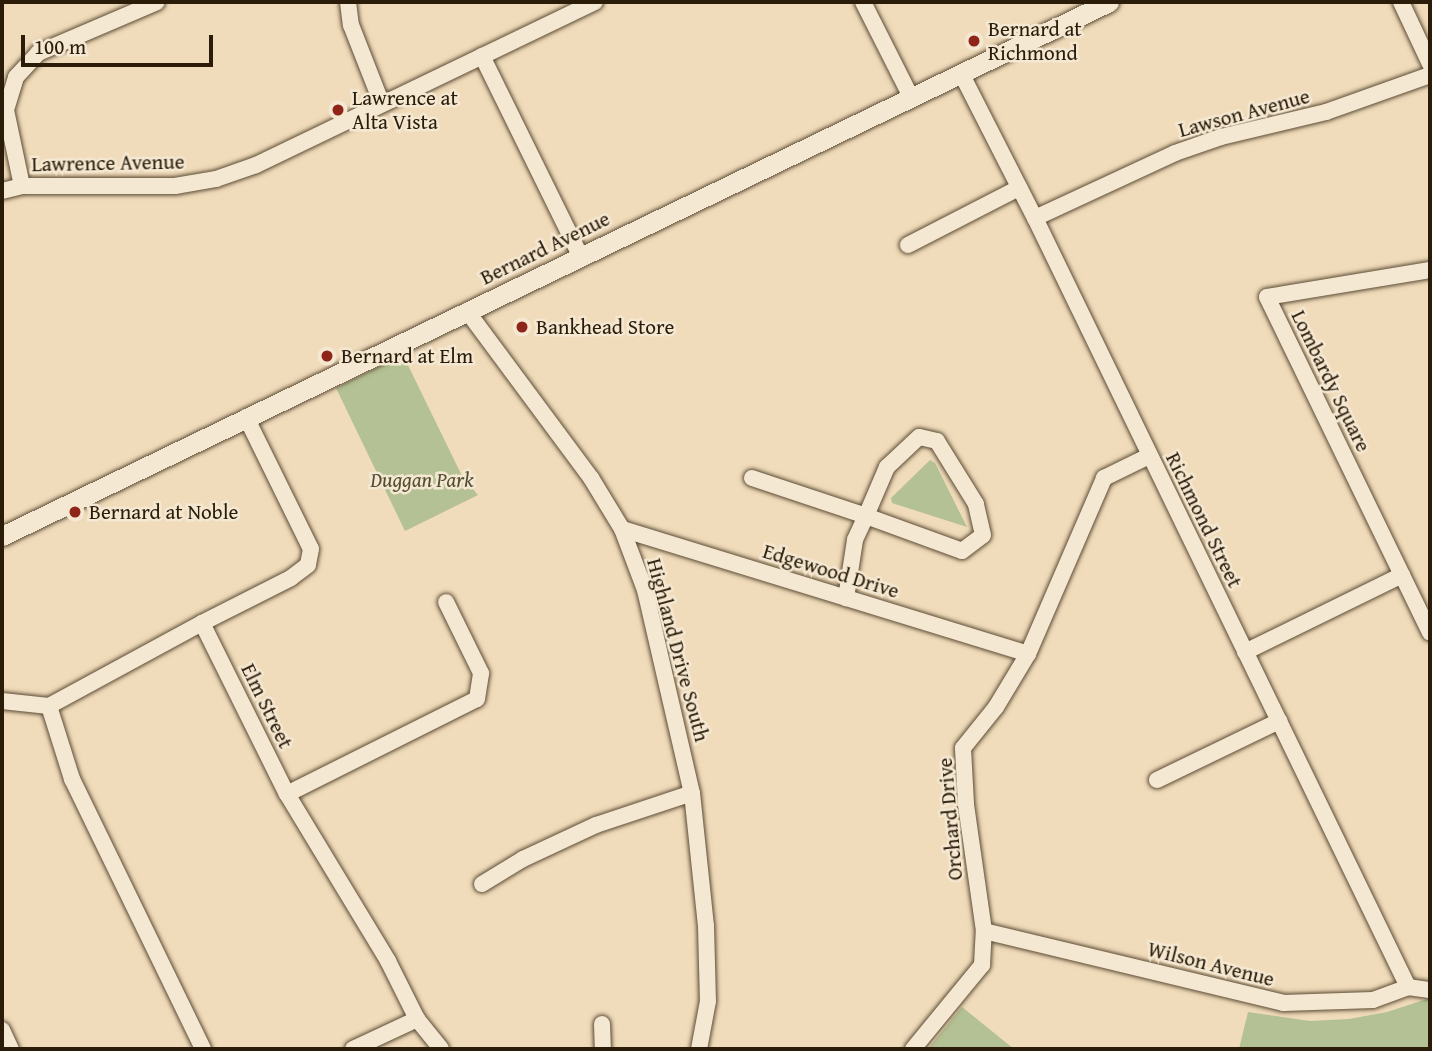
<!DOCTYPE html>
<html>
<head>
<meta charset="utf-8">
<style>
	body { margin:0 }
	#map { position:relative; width:1432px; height:1051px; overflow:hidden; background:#f0dbba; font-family:"Gentium Book Plus",serif }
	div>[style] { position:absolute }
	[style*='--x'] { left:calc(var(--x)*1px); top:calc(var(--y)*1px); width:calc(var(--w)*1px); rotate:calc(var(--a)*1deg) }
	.green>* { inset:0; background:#b4c194 }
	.roads { filter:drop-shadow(0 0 2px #5c4c35) drop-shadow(0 0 2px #5c4c35) }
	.minor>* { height:16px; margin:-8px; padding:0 8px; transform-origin:8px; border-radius:8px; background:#f5e8d2 }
	.tertiary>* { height:19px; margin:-9.5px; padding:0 9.5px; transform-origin:9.5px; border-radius:9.5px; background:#f5e8d2 }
	.dots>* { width:19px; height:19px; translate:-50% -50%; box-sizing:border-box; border:4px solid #f5e8d2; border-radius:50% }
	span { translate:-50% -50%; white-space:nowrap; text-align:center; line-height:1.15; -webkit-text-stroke:5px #f5e8d2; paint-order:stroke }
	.poi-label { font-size:21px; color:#2a1c09 }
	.left { translate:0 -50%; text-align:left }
	.street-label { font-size:21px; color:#2a1c09 }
	.park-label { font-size:21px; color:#534e33; font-style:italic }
	.frame { position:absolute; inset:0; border:4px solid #2a1c09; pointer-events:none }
	.scale { position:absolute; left:21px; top:35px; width:192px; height:32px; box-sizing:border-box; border:4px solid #2a1c09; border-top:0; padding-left:9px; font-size:21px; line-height:24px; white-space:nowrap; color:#2a1c09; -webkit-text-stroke:5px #f5e8d2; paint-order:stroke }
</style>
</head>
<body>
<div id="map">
	<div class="green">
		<div style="clip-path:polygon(403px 355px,463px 478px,478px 495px,405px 531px,336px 388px)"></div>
		<div style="clip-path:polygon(930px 460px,935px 463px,967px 527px,892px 503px,891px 498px)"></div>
		<div style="clip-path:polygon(1430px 998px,1430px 1049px,1239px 1049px,1248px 1012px,1310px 1021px,1349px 1019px,1387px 1012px)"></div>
		<div style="clip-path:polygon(962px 1007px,1014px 1049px,928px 1049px)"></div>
	</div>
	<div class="roads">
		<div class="minor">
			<div style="--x:348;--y:2;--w:23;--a:83"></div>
			<div style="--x:351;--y:25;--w:85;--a:68.6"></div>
			<div style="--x:863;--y:2;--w:106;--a:63.2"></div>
			<div style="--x:1401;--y:2;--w:68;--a:64.9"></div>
			<div style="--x:482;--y:56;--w:222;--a:63.8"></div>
			<div style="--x:961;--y:73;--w:163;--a:63"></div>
			<div style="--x:1035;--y:218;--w:855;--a:64.12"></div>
			<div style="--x:22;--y:186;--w:78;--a:-101.9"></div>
			<div style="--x:6;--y:110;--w:34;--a:-73"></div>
			<div style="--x:16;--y:77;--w:33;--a:-47"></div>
			<div style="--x:38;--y:53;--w:129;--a:-23.2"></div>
			<div style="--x:2;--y:191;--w:21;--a:-14"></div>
			<div style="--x:22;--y:186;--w:153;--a:0"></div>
			<div style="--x:175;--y:186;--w:42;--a:-9.7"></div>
			<div style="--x:216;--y:179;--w:42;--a:-19.3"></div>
			<div style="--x:256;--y:165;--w:376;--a:-25.7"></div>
			<div style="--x:1035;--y:218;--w:154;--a:-24.9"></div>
			<div style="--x:1175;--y:153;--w:49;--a:-19.2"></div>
			<div style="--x:1221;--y:137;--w:108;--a:-13.4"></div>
			<div style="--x:1326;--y:112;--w:110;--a:-19.6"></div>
			<div style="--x:908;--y:245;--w:125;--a:-27.2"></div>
			<div style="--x:1430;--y:270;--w:165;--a:170.6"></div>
			<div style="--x:1267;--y:297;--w:373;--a:64.1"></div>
			<div style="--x:467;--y:311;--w:208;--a:53.4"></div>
			<div style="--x:591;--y:478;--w:60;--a:58.7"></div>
			<div style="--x:622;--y:529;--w:65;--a:69.3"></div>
			<div style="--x:645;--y:590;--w:208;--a:77"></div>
			<div style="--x:692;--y:793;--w:134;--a:84"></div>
			<div style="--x:706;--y:926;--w:75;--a:88.5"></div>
			<div style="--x:708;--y:1001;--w:49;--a:100.6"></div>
			<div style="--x:246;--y:417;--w:147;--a:63.8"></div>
			<div style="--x:311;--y:549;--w:16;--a:101"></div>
			<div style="--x:308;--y:565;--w:21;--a:143"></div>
			<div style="--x:291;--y:578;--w:100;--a:153.2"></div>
			<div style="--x:202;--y:623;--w:191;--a:63.6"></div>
			<div style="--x:287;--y:794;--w:195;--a:58.8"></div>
			<div style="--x:388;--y:961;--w:65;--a:63.4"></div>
			<div style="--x:417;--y:1019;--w:38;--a:51"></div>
			<div style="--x:752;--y:478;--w:120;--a:18.4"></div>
			<div style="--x:866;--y:516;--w:102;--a:20"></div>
			<div style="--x:962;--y:551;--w:26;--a:-37"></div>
			<div style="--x:983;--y:535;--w:32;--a:-103"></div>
			<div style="--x:976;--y:504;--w:74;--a:-121.8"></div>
			<div style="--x:937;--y:441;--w:18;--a:-167"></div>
			<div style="--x:919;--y:437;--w:44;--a:136.8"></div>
			<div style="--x:887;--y:467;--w:53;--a:113.2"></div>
			<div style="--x:866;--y:516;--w:26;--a:115"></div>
			<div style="--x:855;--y:540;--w:59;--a:98.8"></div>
			<div style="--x:622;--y:529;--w:425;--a:17.1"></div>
			<div style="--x:1245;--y:652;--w:175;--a:-26.1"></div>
			<div style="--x:2;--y:701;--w:47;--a:6.1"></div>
			<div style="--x:49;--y:706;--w:174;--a:-28.5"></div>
			<div style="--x:49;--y:706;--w:77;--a:72.5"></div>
			<div style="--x:72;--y:779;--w:300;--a:64.1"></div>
			<div style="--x:1157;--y:780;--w:136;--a:-25.8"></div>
			<div style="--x:287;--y:794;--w:212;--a:-26.6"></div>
			<div style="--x:477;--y:699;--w:26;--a:-81"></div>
			<div style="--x:481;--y:673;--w:79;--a:-116.2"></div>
			<div style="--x:482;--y:884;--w:48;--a:-31.4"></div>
			<div style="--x:523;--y:859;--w:81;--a:-25"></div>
			<div style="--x:596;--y:825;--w:101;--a:-18.4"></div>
			<div style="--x:984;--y:931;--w:308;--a:13.5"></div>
			<div style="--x:1283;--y:1003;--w:90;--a:-1.9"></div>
			<div style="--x:1373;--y:1000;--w:37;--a:-20"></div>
			<div style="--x:1408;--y:987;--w:22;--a:8"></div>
			<div style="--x:602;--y:1024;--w:25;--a:88"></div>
			<div style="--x:2;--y:1030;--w:21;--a:65"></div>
			<div style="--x:353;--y:1049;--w:71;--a:-25.1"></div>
			<div style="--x:913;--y:1049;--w:109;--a:-50.6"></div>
			<div style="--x:982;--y:965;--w:34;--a:-87"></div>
			<div style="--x:984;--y:931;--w:128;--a:-98.1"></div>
			<div style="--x:966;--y:804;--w:56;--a:-93.1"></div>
			<div style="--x:963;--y:748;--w:53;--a:-51.2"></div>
			<div style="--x:996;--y:707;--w:62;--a:-58.9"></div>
			<div style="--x:1028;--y:654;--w:192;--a:-66.6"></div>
			<div style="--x:1104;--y:478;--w:50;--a:-26.1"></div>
		</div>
		<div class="tertiary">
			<div style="--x:2;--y:536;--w:1229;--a:-25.75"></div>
		</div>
	</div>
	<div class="dots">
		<div style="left:974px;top:41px;background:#8f2418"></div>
		<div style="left:338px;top:110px;background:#8f2418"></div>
		<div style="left:522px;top:327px;background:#8f2418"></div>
		<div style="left:327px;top:356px;background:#8f2418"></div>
		<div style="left:75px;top:512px;background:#8f2418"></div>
	</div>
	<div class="poi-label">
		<span class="left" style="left:988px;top:41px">Bernard at<br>Richmond</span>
		<span class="left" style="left:352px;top:110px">Lawrence at<br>Alta Vista</span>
		<span class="left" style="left:536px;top:327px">Bankhead Store</span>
		<span class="left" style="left:341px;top:356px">Bernard at Elm</span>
		<span class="left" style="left:89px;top:512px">Bernard at Noble</span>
	</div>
	<div class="street-label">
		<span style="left:1244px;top:113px;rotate:-15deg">Lawson Avenue</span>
		<span style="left:108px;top:163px;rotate:-1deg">Lawrence Avenue</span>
		<span style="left:545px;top:248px;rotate:-26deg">Bernard Avenue</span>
		<span style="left:1331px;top:381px;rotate:64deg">Lombardy Square</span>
		<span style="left:1204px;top:520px;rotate:64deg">Richmond Street</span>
		<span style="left:831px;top:571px;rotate:17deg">Edgewood Drive</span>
		<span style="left:678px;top:650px;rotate:75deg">Highland Drive South</span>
		<span style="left:267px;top:706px;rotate:64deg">Elm Street</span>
		<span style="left:950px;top:819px;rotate:-95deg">Orchard Drive</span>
		<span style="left:1211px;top:964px;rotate:14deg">Wilson Avenue</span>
	</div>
	<div class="park-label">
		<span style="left:422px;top:480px">Duggan Park</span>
	</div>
	<div class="frame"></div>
	<div class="scale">100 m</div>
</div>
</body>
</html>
